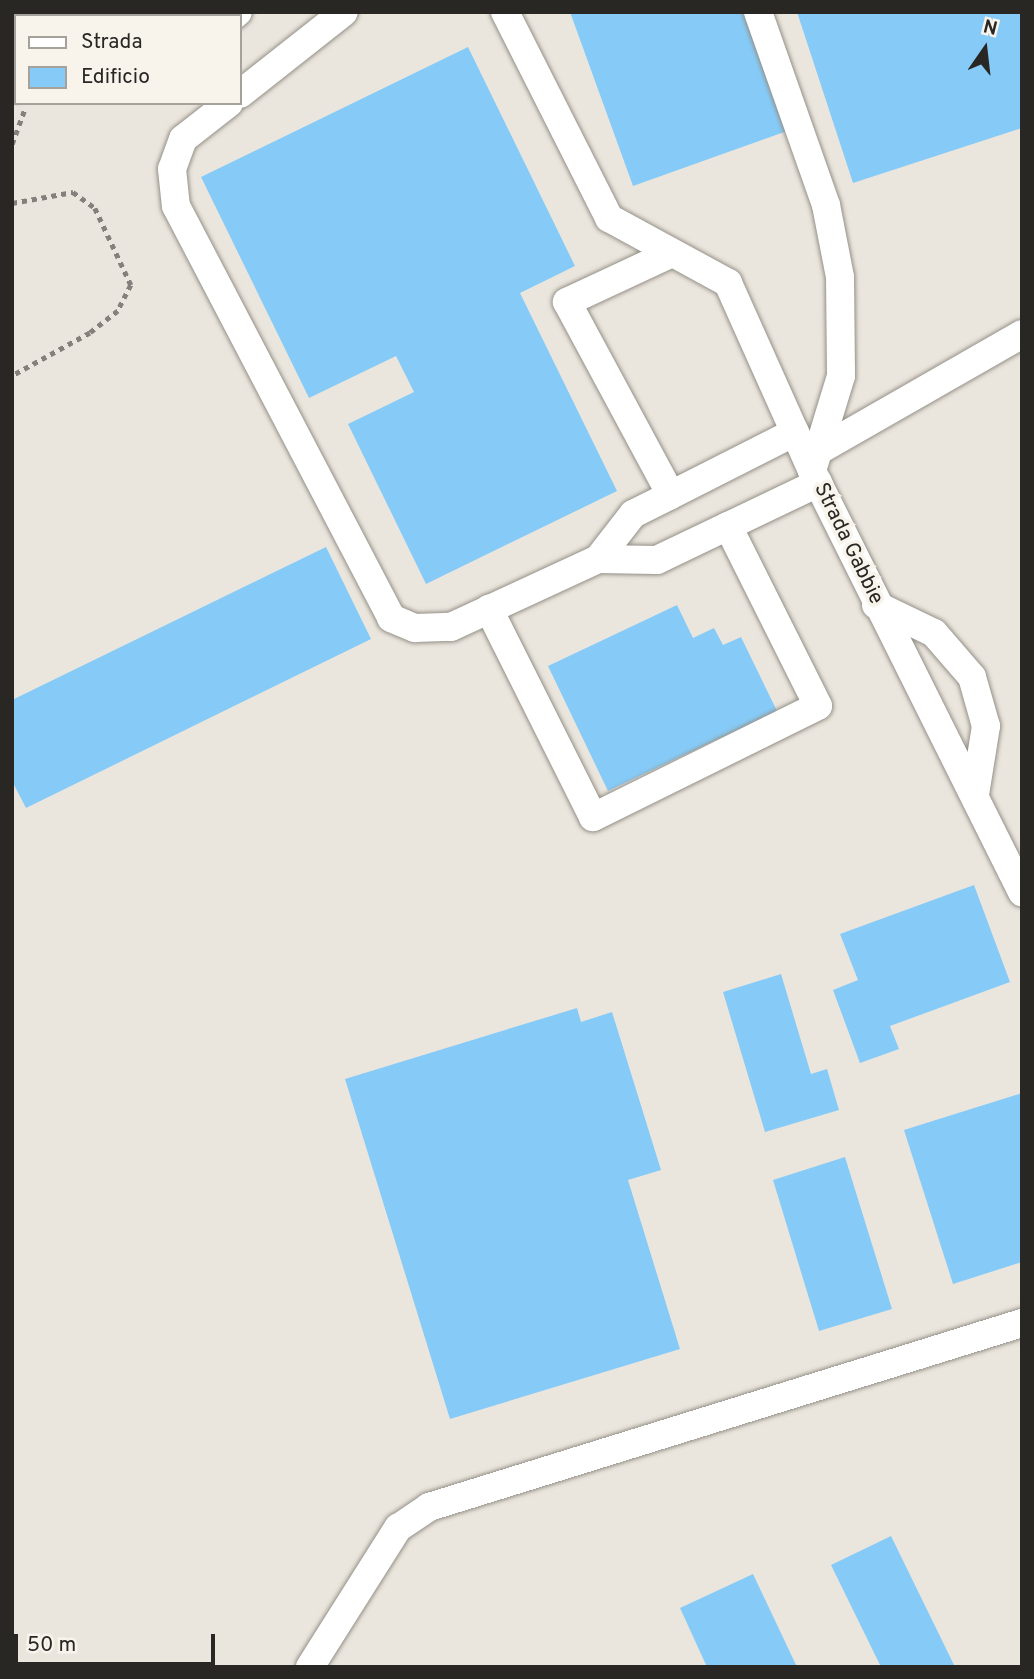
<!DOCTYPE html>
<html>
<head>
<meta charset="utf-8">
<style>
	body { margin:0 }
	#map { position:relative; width:1034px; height:1679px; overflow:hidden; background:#ebe6dd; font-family:Overpass,sans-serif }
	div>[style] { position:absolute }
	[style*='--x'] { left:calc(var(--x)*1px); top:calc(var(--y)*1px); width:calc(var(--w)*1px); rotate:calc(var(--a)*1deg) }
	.building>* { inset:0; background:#86cbf7 }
	.path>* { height:4.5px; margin-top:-2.25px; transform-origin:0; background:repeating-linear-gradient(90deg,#84807b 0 5px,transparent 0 10px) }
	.roads { filter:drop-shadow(0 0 2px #949088) drop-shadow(0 0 2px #949088) }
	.minor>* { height:28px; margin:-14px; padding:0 14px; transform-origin:14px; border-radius:14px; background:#fff }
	span { translate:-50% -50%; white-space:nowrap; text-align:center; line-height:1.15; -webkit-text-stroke:7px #f8f3eb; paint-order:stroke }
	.street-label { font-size:21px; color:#292724 }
	.frame { position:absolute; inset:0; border:14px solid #292724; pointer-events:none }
	.legend { position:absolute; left:14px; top:14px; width:228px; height:91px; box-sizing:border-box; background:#f8f3eb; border:2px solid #a5a19b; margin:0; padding:9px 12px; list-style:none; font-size:21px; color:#292724 }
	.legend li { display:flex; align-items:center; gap:14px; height:35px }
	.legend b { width:35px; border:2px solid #a5a19b }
	.north { position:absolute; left:950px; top:14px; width:70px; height:70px; -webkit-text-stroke:5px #f8f3eb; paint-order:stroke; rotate:14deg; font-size:19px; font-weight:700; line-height:28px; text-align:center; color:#292724 }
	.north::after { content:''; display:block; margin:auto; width:24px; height:32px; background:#292724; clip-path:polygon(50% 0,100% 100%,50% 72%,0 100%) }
	.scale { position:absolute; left:14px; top:1634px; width:201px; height:32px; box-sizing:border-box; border:4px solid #292724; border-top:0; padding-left:9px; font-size:21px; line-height:24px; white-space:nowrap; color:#292724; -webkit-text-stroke:5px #f8f3eb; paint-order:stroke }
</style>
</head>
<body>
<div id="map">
	<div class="building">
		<div style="clip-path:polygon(570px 12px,744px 12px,787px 131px,633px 186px)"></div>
		<div style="clip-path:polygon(797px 12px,1022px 12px,1022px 128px,853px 183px)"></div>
		<div style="clip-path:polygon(468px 47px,575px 266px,520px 293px,617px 491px,426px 584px,348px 424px,414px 392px,396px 356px,309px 398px,201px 177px)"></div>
		<div style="clip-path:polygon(326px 547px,371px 639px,26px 808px,12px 781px,12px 700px)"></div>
		<div style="clip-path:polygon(677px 605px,693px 638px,714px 628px,723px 645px,741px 637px,777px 711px,608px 791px,548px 666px)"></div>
		<div style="clip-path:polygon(974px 885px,1010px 982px,890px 1026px,899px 1049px,860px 1063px,833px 990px,858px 980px,840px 934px)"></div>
		<div style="clip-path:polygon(781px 974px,811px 1074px,827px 1069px,839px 1110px,765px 1132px,723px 992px)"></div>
		<div style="clip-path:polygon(577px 1008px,581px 1022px,612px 1012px,661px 1170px,628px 1180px,680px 1349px,450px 1419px,345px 1079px)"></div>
		<div style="clip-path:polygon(1022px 1093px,1022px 1262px,953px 1284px,904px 1130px)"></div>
		<div style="clip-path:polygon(845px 1157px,892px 1309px,819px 1331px,773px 1180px)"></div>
		<div style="clip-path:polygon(891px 1536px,955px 1667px,881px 1667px,831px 1565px)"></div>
		<div style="clip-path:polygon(753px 1574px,797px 1667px,707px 1667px,680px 1608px)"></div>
	</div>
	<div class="path">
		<div style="--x:12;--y:144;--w:35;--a:-70"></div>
		<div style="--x:12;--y:203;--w:62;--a:-10.2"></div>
		<div style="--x:73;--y:192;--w:27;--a:36"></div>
		<div style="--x:95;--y:208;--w:85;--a:64.9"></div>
		<div style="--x:131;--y:285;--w:29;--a:117"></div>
		<div style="--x:118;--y:311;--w:36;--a:142"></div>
		<div style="--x:90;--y:333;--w:89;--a:151.1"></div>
	</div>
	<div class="roads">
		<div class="minor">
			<div style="--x:505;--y:12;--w:231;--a:63.2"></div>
			<div style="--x:609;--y:218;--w:136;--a:28.6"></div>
			<div style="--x:728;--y:283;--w:206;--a:65.9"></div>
			<div style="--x:758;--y:12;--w:205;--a:70.6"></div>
			<div style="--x:826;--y:205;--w:73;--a:79"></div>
			<div style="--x:840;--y:277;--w:99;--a:89.4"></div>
			<div style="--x:841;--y:376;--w:99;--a:107"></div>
			<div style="--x:812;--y:471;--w:471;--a:63.5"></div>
			<div style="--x:233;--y:16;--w:6;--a:-39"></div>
			<div style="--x:12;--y:87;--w:4;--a:0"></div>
			<div style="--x:240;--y:94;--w:132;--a:-38.3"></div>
			<div style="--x:229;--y:103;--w:58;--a:142"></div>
			<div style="--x:183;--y:139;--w:32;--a:110"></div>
			<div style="--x:172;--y:169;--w:37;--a:84"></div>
			<div style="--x:176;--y:206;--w:465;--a:62.4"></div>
			<div style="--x:391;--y:618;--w:26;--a:23"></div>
			<div style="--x:415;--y:628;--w:36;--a:-2"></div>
			<div style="--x:451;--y:627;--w:162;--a:-24.8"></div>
			<div style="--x:598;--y:559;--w:59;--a:1"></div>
			<div style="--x:657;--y:560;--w:79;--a:-25.6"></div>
			<div style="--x:728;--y:526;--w:201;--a:63.4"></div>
			<div style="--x:818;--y:706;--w:251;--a:153.7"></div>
			<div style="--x:593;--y:817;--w:233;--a:-116.6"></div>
			<div style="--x:672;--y:253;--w:116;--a:155"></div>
			<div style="--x:567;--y:302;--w:219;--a:61.7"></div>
			<div style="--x:671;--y:495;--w:139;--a:-26.9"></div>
			<div style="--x:818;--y:451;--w:235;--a:-29.8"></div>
			<div style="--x:728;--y:526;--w:100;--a:-25.5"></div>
			<div style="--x:598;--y:559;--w:57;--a:-52.1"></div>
			<div style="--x:633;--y:514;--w:42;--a:-26.6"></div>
			<div style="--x:876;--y:605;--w:64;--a:25.8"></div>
			<div style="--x:934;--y:633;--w:58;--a:49.2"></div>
			<div style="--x:972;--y:677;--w:51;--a:74.1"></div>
			<div style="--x:986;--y:726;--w:70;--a:99.1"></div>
			<div style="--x:310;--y:1667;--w:165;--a:-57.7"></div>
			<div style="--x:398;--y:1528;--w:37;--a:-34"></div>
			<div style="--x:429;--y:1507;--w:621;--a:-17.24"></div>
		</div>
	</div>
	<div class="street-label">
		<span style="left:848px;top:544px;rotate:64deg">Strada Gabbie</span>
	</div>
	<div class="frame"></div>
	<ul class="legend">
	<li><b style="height:9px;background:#fff"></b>Strada</li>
	<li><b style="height:19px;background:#86cbf7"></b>Edificio</li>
	</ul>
	<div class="north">N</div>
	<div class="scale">50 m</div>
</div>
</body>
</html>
